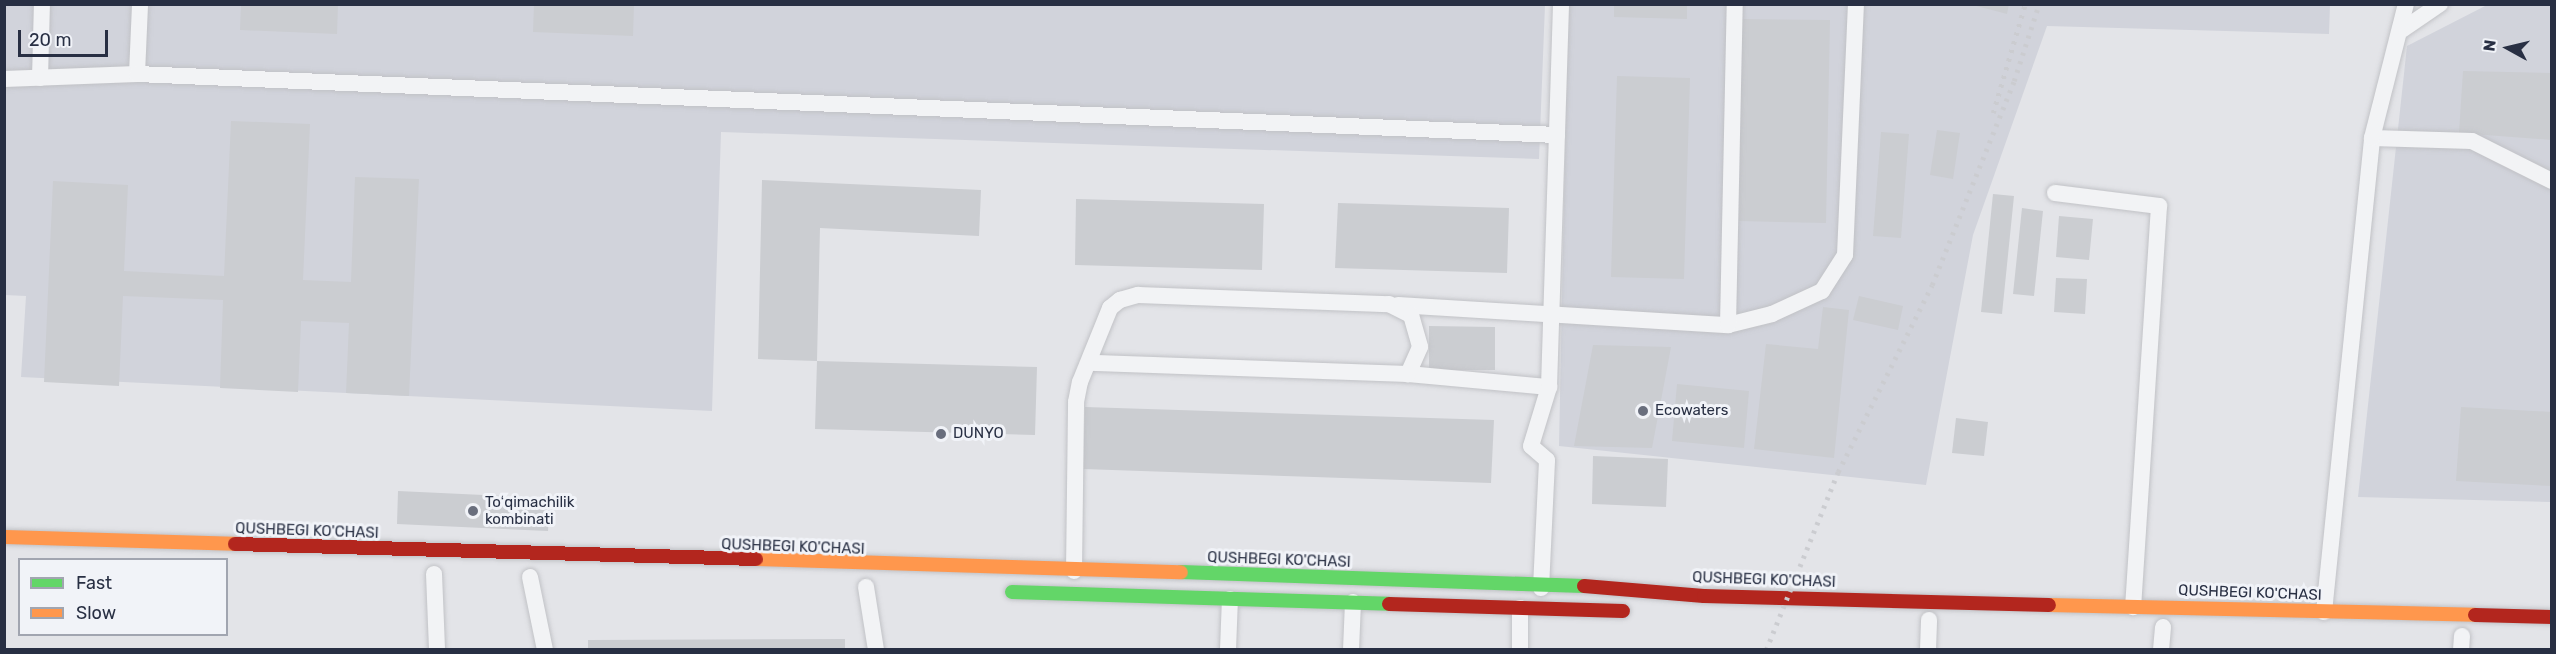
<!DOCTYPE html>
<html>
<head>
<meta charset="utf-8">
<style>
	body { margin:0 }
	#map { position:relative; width:2556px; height:654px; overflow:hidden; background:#e3e4e8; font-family:Rubik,sans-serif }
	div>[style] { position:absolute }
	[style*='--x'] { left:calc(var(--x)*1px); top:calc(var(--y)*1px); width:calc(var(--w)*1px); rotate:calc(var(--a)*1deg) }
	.built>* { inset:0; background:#d1d3db }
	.building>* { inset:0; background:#cbcdd1 }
	.roads { filter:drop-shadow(0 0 2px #c1c2c6) drop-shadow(0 0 2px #c1c2c6) }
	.lane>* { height:16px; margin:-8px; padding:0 8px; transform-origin:8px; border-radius:8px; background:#f2f3f5 }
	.fast>* { height:14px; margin:-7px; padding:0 7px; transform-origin:7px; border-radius:7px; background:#63d668 }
	.slow>* { height:14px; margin:-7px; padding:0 7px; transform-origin:7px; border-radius:7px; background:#ff974d }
	.jam>* { height:14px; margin:-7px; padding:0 7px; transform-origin:7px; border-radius:7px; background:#b3261e }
	.rail>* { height:4.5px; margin-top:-2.25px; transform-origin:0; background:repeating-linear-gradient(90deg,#cbccd0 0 3px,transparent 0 9px) }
	.dots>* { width:16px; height:16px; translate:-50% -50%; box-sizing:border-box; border:3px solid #f1f3f8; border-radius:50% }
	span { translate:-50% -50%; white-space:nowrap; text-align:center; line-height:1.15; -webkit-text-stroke:6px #f1f3f8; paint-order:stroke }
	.poi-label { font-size:15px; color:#282f43 }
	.left { translate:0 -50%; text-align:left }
	.street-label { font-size:15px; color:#282f43 }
	.frame { position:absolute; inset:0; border:6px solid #282f43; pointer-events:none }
	.legend { position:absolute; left:18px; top:558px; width:210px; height:78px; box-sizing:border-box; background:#f1f3f8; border:2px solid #a1a5b0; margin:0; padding:8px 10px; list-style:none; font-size:18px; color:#282f43 }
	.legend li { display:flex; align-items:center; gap:12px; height:30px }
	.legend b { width:30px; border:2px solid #a1a5b0 }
	.north { position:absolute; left:2478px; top:18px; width:60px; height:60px; -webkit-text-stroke:4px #f1f3f8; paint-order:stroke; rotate:278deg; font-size:16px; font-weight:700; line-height:24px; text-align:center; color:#282f43 }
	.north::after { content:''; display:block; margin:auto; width:21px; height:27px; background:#282f43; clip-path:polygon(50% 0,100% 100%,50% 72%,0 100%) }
	.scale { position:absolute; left:18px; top:30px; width:90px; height:27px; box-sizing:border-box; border:3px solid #282f43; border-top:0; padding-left:8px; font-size:18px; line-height:21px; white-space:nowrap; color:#282f43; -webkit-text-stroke:4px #f1f3f8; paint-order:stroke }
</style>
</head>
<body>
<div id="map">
	<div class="built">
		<div style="clip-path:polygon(5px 5px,1545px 5px,1539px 159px,721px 132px,712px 411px,21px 377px,26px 296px,5px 295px)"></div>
		<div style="clip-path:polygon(1568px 5px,2330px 5px,2329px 34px,2047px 26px,1973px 235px,1926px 485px,1559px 446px)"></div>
		<div style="clip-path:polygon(2487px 5px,2551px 5px,2551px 502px,2358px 497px,2407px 46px)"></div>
	</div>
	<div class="building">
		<div style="clip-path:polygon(241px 4px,338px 4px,337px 34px,240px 30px)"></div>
		<div style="clip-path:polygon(534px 4px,634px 4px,633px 36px,533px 32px)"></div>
		<div style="clip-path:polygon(1614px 4px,1687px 4px,1687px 19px,1614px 17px)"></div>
		<div style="clip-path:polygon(1969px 4px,2009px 4px,2007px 14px)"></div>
		<div style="clip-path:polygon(1742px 19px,1830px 20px,1826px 223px,1739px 221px)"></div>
		<div style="clip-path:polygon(2463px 71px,2552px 73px,2552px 140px,2459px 133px)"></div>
		<div style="clip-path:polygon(1617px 76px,1690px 78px,1684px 279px,1611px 277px)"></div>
		<div style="clip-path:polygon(231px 121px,310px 124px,303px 280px,351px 282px,355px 177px,419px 179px,409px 396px,346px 393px,349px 323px,301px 321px,298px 392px,220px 388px,223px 300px,123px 296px,119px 386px,44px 382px,53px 181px,128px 185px,124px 271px,224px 276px)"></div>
		<div style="clip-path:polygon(1937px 130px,1960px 133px,1953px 179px,1930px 175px)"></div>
		<div style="clip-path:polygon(1881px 132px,1909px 134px,1901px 238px,1873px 236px)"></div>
		<div style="clip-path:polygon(762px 180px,981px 190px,979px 236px,820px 228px,817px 361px,758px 359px)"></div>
		<div style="clip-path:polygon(1993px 194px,2014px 196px,2002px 314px,1981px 312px)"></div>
		<div style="clip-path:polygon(1076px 199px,1264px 204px,1262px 270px,1075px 265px)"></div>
		<div style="clip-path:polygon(1338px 203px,1509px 208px,1507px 273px,1335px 268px)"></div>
		<div style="clip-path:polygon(2022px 208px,2043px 211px,2034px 296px,2013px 294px)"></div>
		<div style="clip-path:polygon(2059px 216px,2093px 219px,2089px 260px,2056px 257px)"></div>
		<div style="clip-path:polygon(2056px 278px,2087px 279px,2085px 314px,2054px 312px)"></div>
		<div style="clip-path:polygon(1859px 296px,1903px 306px,1898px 330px,1853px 320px)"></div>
		<div style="clip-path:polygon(1823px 307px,1849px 310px,1834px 458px,1754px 449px,1766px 344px,1818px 349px)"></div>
		<div style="clip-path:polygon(1429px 326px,1495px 327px,1495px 370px,1429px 370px)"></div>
		<div style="clip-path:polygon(1593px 345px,1671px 347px,1652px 448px,1574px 446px)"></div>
		<div style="clip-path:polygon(817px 361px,1037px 367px,1035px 435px,815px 429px)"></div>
		<div style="clip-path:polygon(1677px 384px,1749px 391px,1744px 448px,1672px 441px)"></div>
		<div style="clip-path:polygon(1085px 407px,1494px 420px,1491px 483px,1083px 469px)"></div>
		<div style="clip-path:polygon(2461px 407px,2552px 412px,2552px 486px,2456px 481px)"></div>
		<div style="clip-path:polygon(1956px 418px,1988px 422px,1984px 456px,1952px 453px)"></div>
		<div style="clip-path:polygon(1593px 456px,1668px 459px,1666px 507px,1592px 504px)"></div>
		<div style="clip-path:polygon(398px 491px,550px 498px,548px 531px,397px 524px)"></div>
		<div style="clip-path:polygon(845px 639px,845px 650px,588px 650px,588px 640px)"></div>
	</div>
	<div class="roads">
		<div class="lane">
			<div style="--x:2402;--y:30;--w:46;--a:-34.4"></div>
			<div style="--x:137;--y:74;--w:70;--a:-87.5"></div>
			<div style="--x:40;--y:78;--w:74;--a:-88.5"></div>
			<div style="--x:4;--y:79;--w:133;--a:-2.2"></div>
			<div style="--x:137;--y:74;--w:1421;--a:2.46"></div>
			<div style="--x:2372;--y:138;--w:100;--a:1.7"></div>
			<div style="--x:2472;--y:141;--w:89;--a:26.6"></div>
			<div style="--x:2055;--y:193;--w:105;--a:7.1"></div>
			<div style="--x:2159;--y:206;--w:402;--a:93.7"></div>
			<div style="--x:1398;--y:305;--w:331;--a:3.5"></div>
			<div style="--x:1728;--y:325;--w:45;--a:-14"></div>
			<div style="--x:1772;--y:314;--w:55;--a:-24.7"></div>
			<div style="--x:1822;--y:291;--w:43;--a:-57.4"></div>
			<div style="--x:1845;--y:255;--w:251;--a:-87.5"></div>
			<div style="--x:1728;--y:325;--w:321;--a:-88.8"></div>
			<div style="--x:1408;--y:374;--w:142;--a:5.3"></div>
			<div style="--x:1074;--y:571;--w:169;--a:-89.3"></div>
			<div style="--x:1076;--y:402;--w:20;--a:-79"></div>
			<div style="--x:1080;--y:382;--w:80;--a:-67.9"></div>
			<div style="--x:1110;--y:308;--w:13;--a:-39"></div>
			<div style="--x:1120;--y:300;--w:19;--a:-16"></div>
			<div style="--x:1138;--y:295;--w:251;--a:2.1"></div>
			<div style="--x:1389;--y:304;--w:25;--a:27"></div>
			<div style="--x:1411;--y:315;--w:33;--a:74"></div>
			<div style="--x:1420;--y:347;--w:30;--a:114"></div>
			<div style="--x:1408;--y:374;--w:319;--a:-178"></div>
			<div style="--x:434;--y:574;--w:76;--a:87.7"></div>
			<div style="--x:530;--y:577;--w:75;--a:78.4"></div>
			<div style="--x:866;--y:587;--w:64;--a:81"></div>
			<div style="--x:1541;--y:588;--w:128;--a:-87.3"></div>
			<div style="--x:1547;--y:460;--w:21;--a:-139"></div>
			<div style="--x:1531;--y:446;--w:62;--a:-73"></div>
			<div style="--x:1549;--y:387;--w:383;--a:-88.2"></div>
			<div style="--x:2324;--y:612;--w:476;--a:-84.2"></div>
			<div style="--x:2372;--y:138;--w:138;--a:-75.8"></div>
			<div style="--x:1228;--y:650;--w:51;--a:-87.8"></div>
			<div style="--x:1351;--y:650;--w:48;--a:-87.6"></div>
			<div style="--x:1520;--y:650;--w:42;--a:-90"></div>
			<div style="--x:1928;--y:650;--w:30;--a:-88"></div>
			<div style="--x:2161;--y:650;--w:23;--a:-85"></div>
			<div style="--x:2461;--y:650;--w:14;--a:-86"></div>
		</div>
		<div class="fast">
			<div style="--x:1181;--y:572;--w:403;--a:2"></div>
			<div style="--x:1012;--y:592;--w:377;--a:1.8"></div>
		</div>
		<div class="slow">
			<div style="--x:4;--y:537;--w:231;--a:1.7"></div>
			<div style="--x:756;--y:559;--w:425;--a:1.8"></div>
			<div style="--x:2049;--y:605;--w:426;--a:1.3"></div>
		</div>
		<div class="jam">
			<div style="--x:235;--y:544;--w:521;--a:1.65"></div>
			<div style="--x:1584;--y:586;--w:120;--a:4.8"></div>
			<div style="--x:1704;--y:596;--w:345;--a:1.5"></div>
			<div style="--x:1389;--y:604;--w:234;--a:1.7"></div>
			<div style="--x:2475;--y:615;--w:77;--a:1.5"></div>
		</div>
	</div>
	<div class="rail">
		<div style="--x:1993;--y:113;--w:114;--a:-73.6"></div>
		<div style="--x:1766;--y:650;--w:192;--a:-68"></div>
		<div style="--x:1838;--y:472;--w:209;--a:-63.3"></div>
		<div style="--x:1932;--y:285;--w:220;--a:-68.1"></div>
		<div style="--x:2014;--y:81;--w:81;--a:-72"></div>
	</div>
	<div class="dots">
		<div style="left:1643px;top:411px;background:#696e7d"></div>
		<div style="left:941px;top:434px;background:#696e7d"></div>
		<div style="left:473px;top:511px;background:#696e7d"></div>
	</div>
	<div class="poi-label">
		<span class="left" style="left:1655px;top:411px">Ecowaters</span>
		<span class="left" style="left:953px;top:434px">DUNYO</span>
		<span class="left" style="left:485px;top:511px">Toʻqimachilik<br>kombinati</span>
	</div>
	<div class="street-label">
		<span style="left:307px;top:531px;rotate:2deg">QUSHBEGI KO'CHASI</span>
		<span style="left:793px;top:547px;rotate:2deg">QUSHBEGI KO'CHASI</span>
		<span style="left:1279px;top:560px;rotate:2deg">QUSHBEGI KO'CHASI</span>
		<span style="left:1764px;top:580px;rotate:2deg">QUSHBEGI KO'CHASI</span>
		<span style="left:2250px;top:593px;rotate:2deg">QUSHBEGI KO'CHASI</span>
	</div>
	<div class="frame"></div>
	<ul class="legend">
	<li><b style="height:8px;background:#63d668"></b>Fast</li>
	<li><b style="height:8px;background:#ff974d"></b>Slow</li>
	</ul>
	<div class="north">N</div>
	<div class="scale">20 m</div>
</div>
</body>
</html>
